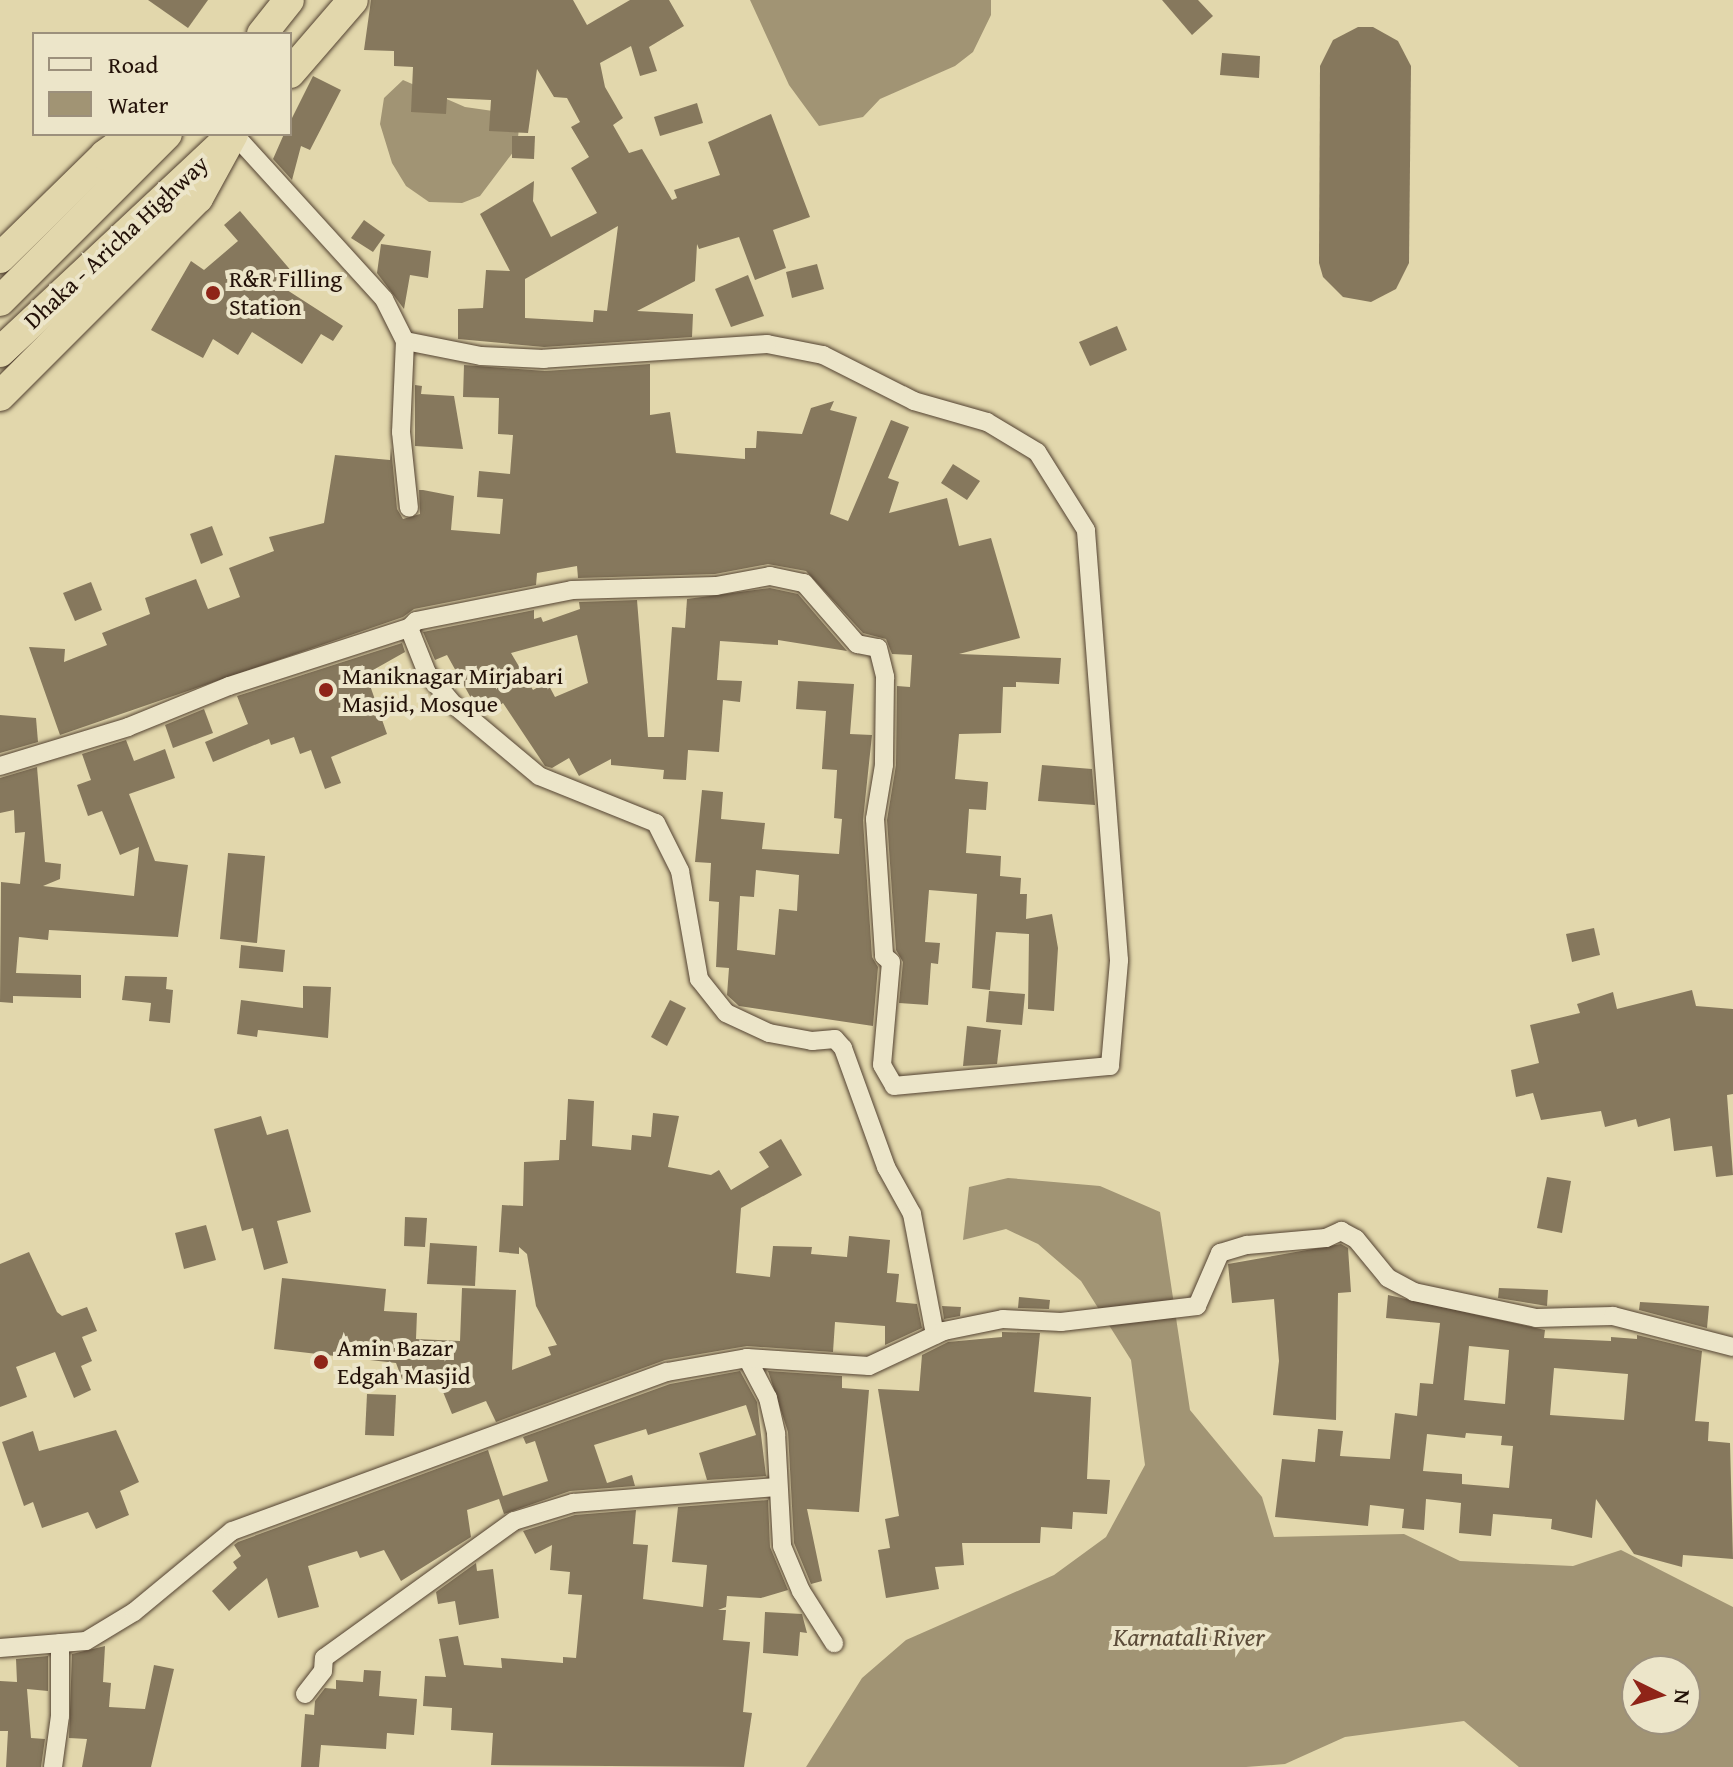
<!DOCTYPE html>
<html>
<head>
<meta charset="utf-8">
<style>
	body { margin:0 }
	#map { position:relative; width:1733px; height:1767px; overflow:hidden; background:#e2d7ac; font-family:"Gentium Book Plus",serif }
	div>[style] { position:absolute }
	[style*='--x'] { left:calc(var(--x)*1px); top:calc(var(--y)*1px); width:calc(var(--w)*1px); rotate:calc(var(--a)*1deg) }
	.water>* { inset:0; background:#a19474 }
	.building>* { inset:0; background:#86785d }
	.roads { filter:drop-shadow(0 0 2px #534231) drop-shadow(0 0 2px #534231) }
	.minor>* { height:18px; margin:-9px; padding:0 9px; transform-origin:9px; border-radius:9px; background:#ece5c9 }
	.trunk>* { height:30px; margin:-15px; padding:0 15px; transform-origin:15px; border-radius:15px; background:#e2d7ac }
	.dots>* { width:22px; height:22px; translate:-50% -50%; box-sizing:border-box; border:4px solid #ece5c9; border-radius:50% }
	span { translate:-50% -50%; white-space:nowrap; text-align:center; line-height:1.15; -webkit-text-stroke:8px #ece5c9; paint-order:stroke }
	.street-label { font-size:24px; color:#231108 }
	.poi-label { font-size:24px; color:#231108 }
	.left { translate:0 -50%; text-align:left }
	.water-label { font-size:26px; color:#5c4c39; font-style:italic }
	.legend { position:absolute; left:32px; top:32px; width:260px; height:104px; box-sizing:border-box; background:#ece5c9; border:2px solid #9c907c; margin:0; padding:10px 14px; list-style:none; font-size:24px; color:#231108 }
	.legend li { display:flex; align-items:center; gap:16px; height:40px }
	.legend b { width:40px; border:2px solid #9c907c }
	.north { position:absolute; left:1621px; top:1655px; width:80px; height:80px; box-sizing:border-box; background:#ece5c9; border:2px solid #9c907c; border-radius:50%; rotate:95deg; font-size:22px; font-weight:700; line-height:32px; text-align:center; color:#231108 }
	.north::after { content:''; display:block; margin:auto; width:28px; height:36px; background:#8f2418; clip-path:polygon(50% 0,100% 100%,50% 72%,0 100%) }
</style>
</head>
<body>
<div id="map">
	<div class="water">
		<div style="clip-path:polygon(750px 0,991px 0,991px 15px,973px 52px,955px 66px,880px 99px,863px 117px,819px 126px,789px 85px)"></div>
		<div style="clip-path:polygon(403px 80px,465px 107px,493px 111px,519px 128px,517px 147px,480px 196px,462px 203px,429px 202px,406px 186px,392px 163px,380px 124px,384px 98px)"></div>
		<div style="clip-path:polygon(evenodd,1008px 1178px,1100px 1186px,1160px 1212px,1190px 1410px,1262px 1497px,1274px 1537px,1404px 1534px,1460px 1561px,1573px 1566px,1621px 1550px,1733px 1607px,1733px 1767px,1519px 1767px,1464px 1721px,1345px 1737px,1285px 1764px,1246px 1767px,806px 1767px,862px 1678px,906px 1640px,1054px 1575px,1106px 1537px,1145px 1465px,1131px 1360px,1081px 1281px,1038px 1244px,1006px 1229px,963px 1240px,969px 1187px,1008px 1178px,1637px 1671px,1685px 1671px,1685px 1719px,1637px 1719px,1637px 1671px)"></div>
	</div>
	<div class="building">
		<div style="clip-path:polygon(148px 0,208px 0,188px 28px)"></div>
		<div style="clip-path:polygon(evenodd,371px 0,573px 0,587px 25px,630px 0,669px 0,684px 26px,649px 47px,657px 71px,640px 76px,631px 46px,600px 63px,605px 87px,623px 118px,613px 125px,629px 153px,642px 149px,672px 200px,677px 198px,674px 190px,720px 175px,708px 142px,771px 114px,810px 217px,773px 230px,786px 268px,755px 280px,739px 237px,699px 249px,697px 244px,695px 281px,637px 311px,693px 314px,692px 337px,544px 347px,458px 339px,458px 309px,483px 308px,486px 270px,510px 271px,480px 214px,534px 181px,533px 201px,551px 237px,597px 213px,571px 168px,589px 157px,571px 127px,580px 122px,567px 98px,554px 97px,537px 69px,528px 133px,489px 131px,491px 100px,447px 98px,446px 114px,411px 112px,413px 67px,394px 66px,394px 51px,364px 50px,371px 0,618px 226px,607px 311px,594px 310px,593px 322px,525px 318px,525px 279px,618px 226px)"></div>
		<div style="clip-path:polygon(1162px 0,1198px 0,1213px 16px,1192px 35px)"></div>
		<div style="clip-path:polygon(1358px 27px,1373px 27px,1398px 41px,1411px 66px,1409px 263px,1396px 289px,1371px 302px,1343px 297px,1323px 277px,1319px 263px,1320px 66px,1333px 40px)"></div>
		<div style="clip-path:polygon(1222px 53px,1260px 56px,1259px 78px,1220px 75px)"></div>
		<div style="clip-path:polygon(313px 76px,341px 90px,310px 150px,301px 146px,292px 180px,273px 159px,284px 134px,290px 134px,290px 122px)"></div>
		<div style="clip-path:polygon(697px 103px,703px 123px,660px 136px,654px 117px)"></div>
		<div style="clip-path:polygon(512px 136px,535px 136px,534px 159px,512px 158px)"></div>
		<div style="clip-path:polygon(240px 211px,299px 280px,287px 290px,343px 326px,333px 341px,321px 334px,302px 364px,252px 332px,238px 355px,213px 339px,203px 358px,151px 330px,191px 261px,204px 270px,238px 241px,224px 225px)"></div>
		<div style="clip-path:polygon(364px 220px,385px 235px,373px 252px,351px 238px)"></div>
		<div style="clip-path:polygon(381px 244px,431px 251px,428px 278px,410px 275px,404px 309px,377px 273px)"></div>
		<div style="clip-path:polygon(817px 264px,824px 289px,792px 298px,786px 272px)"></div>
		<div style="clip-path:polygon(748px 275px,764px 316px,731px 327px,715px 289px)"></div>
		<div style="clip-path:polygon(1117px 326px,1127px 350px,1090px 366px,1079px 342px)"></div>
		<div style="clip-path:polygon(650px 364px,650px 415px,670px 412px,676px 453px,745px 459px,745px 448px,756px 448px,757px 431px,802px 434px,811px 408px,834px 401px,830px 410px,857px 417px,830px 514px,848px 521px,891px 420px,909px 427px,888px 478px,899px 482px,889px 513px,947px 498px,959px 546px,991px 538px,1020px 638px,959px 654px,1061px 658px,1059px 684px,1016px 682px,1016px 687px,1003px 687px,1001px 733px,959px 734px,955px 779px,988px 782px,986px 810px,969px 809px,966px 853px,1001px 856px,1000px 876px,1021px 878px,1020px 894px,1027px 894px,1026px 919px,1052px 914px,1058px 948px,1054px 1011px,1028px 1009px,1029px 934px,996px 932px,990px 990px,972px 988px,977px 894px,929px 890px,925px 942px,940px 943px,938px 964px,931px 963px,928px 1005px,899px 1003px,903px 962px,896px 950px,887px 820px,896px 765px,897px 686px,910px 687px,912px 655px,892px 654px,886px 639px,863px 633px,806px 571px,768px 564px,715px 574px,578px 578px,577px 566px,537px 573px,536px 585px,414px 609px,403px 617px,60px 735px,29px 647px,65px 649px,64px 662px,107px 645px,102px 633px,150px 614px,145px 598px,196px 579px,208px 609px,240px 597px,229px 568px,274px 551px,269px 537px,324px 523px,335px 455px,390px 460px,391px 447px,397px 509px,403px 519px,420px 514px,419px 490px,423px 490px,454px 496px,451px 530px,500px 534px,503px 499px,477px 497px,479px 471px,510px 474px,513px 435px,498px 434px,499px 398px,463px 397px,464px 365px,545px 371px)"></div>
		<div style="clip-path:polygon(415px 385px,422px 386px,421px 394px,454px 396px,463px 449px,415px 446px)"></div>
		<div style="clip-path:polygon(953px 464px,980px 481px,967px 500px,941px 483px)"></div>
		<div style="clip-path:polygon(212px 526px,223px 555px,201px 564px,190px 534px)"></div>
		<div style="clip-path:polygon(91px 582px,102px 610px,75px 621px,63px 593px)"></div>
		<div style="clip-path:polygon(evenodd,770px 588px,798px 594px,847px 651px,778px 640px,778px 645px,720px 641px,717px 680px,742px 681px,740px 702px,723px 700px,719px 752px,688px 750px,686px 780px,663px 779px,664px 770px,611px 765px,611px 759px,579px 776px,569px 758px,552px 768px,545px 766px,503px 703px,485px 715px,476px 707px,447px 655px,435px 660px,423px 632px,534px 610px,534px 619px,541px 617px,543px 622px,580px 609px,579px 602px,637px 600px,648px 737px,664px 737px,672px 627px,685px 628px,687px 599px,770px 588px,577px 635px,588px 683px,555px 697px,547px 682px,533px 690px,511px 653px,577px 635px)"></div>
		<div style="clip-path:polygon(402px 643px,405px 652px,366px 674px,387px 734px,331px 757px,341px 783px,325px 789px,311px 750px,300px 754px,294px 737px,271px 745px,269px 739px,213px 762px,205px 742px,248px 724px,237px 696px)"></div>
		<div style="clip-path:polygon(evenodd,798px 681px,854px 684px,850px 734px,872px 735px,863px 820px,872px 957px,878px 967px,873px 1026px,739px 1006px,727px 995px,729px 968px,716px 967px,719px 902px,709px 901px,711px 863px,695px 862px,702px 790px,723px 792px,721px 819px,765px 823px,762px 849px,839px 854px,842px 819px,834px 818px,837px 770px,822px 769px,826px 711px,796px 709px,798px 681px,756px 870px,799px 875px,797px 911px,779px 909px,775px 955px,737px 950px,740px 896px,754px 897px,756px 870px)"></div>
		<div style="clip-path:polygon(204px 709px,213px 733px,173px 748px,165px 725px)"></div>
		<div style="clip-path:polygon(0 715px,36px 718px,38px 742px,0 753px)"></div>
		<div style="clip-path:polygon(126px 740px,134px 761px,165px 749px,175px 778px,129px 794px,155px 861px,188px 865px,178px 937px,49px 930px,48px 940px,19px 937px,16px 973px,81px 975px,81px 998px,13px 996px,13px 1003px,0 1002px,1px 882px,20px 884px,25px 832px,15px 833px,14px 810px,0 813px,0 778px,37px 767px,45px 862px,61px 864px,60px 879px,43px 886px,134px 896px,139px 847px,120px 855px,102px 811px,88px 816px,77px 785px,91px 780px,82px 754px)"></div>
		<div style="clip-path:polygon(1042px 765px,1092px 769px,1095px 805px,1038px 801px)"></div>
		<div style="clip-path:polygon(228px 853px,265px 856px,257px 943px,220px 939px)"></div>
		<div style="clip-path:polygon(1594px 928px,1600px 955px,1572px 962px,1566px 934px)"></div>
		<div style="clip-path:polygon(241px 945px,285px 950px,283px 972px,239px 968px)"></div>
		<div style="clip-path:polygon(125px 976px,167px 977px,166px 989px,173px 990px,170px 1023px,149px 1021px,151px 1003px,122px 1000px)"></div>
		<div style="clip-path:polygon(303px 986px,331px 987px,328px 1038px,258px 1030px,257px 1037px,237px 1034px,241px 1000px,303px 1008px)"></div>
		<div style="clip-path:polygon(1692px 990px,1696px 1006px,1733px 1009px,1733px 1094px,1727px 1095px,1733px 1175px,1716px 1177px,1712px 1146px,1674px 1151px,1670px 1118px,1638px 1127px,1636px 1119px,1605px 1127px,1601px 1111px,1541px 1120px,1533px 1093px,1516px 1097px,1511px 1070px,1539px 1063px,1530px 1025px,1580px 1013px,1577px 1004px,1613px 992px,1617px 1009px)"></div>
		<div style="clip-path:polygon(989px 991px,1025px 994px,1022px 1025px,986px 1022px)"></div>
		<div style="clip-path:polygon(670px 1000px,686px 1008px,667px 1046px,651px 1037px)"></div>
		<div style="clip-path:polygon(967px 1026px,1001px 1030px,997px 1064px,963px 1066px)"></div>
		<div style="clip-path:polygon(568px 1099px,594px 1101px,592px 1146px,631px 1150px,632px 1135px,651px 1137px,653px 1113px,679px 1116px,668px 1167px,711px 1175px,719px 1170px,731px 1190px,769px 1167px,759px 1152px,781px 1139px,802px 1175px,741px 1208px,736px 1273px,770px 1277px,773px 1246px,812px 1247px,811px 1254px,847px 1257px,849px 1236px,890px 1240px,887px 1273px,899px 1274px,896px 1302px,917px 1304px,922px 1328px,885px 1345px,885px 1326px,835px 1322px,833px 1352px,747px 1346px,665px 1360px,496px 1422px,486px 1401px,452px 1414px,439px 1382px,402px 1379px,396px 1363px,274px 1349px,282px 1278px,386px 1289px,384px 1311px,417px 1313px,416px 1339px,460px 1341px,462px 1288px,516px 1290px,512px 1370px,551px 1355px,548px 1347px,557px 1345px,536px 1306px,527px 1254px,519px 1247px,519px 1254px,499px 1252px,502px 1205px,523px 1206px,524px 1162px,559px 1160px,560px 1140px,566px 1140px)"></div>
		<div style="clip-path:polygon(261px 1116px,267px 1135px,288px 1129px,311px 1212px,277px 1221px,288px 1263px,264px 1270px,253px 1228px,242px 1231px,214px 1129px)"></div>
		<div style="clip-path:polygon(1547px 1177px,1571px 1181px,1562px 1233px,1537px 1228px)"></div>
		<div style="clip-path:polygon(405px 1217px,427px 1218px,425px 1247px,404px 1246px)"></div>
		<div style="clip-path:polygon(206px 1225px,216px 1260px,184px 1269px,175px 1233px)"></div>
		<div style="clip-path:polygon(430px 1243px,477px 1246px,475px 1286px,427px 1284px)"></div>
		<div style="clip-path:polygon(1341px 1244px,1348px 1248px,1351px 1292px,1338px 1293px,1336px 1420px,1273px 1415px,1279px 1361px,1274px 1299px,1232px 1303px,1228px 1264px)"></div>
		<div style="clip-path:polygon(29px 1252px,57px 1312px,62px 1316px,87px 1307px,97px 1331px,82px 1337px,92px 1361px,81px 1366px,91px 1390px,74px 1398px,55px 1352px,16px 1367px,27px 1397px,0 1407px,0 1264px)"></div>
		<div style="clip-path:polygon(1499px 1288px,1548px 1290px,1547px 1306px,1498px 1298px)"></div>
		<div style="clip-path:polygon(evenodd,1388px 1295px,1545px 1330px,1544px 1338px,1611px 1341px,1611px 1337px,1637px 1339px,1637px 1335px,1702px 1351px,1695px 1421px,1709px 1422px,1708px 1441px,1730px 1443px,1733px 1559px,1683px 1555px,1682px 1567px,1634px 1554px,1596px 1499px,1592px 1538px,1551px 1529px,1552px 1519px,1493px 1514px,1491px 1536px,1459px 1533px,1461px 1503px,1426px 1499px,1424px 1530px,1402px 1528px,1404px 1509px,1370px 1505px,1368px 1526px,1275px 1517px,1282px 1459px,1315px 1462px,1318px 1429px,1343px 1431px,1340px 1456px,1390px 1459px,1395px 1413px,1417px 1416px,1420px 1383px,1433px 1384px,1440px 1323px,1386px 1318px,1388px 1295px,1469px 1346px,1509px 1350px,1505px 1404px,1464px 1400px,1469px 1346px,1388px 1295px,1554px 1368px,1628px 1374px,1624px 1420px,1550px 1415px,1554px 1368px,1388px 1295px,1466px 1433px,1502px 1436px,1501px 1445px,1513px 1446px,1509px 1488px,1462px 1484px,1462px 1474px,1423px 1471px,1427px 1434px,1465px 1438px,1466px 1433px)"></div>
		<div style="clip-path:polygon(1019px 1297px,1050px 1300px,1049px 1309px,1018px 1308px)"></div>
		<div style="clip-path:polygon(1640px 1302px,1709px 1306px,1707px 1328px,1639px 1310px)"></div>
		<div style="clip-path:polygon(942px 1306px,961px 1307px,960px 1316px,944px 1319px)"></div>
		<div style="clip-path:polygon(1002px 1332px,1040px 1333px,1034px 1392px,1091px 1397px,1087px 1479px,1110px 1480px,1107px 1514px,1073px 1512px,1072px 1529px,1041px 1527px,1040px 1543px,962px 1543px,964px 1565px,935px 1567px,939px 1589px,886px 1598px,878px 1550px,890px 1548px,885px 1519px,899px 1516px,878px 1389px,919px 1391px,922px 1355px,948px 1342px,1002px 1337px)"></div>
		<div style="clip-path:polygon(740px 1371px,757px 1402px,766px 1476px,707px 1480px,699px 1453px,756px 1435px,746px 1405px,648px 1435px,646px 1429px,594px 1445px,607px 1483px,632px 1475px,635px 1486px,570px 1491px,504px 1514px,499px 1499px,467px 1510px,471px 1537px,401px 1581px,384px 1550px,360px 1558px,357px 1551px,308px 1566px,319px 1607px,278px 1618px,267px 1578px,229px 1611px,212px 1591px,237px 1568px,233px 1562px,241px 1556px,234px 1545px,238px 1542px,488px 1450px,503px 1496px,548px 1481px,535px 1441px,526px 1444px,523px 1437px,670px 1384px)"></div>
		<div style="clip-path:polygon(768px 1371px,842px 1376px,842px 1388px,869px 1390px,859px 1512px,807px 1509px,822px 1581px,811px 1584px,794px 1543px,788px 1432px)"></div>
		<div style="clip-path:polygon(367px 1394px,396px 1395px,394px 1436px,365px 1435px)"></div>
		<div style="clip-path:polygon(116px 1430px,139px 1482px,120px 1491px,129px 1515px,96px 1529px,88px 1512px,42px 1528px,33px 1502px,24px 1506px,2px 1442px,33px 1431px,39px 1451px)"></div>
		<div style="clip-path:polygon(768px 1500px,770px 1547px,788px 1590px,761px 1598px,727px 1596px,726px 1607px,718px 1610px,726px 1610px,723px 1640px,750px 1642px,743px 1712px,752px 1713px,744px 1767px,491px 1765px,493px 1733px,451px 1730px,452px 1708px,423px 1706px,425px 1676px,446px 1677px,439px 1639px,458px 1636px,464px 1665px,502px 1668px,501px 1658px,563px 1663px,563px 1657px,576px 1658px,582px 1595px,568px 1594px,570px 1572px,550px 1570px,552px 1545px,535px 1554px,523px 1531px,575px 1515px,636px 1510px,633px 1544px,648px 1545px,643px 1599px,703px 1607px,707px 1565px,672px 1562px,678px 1507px)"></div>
		<div style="clip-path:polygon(476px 1563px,477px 1571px,493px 1569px,499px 1618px,459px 1625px,455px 1601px,438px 1604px,436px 1592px)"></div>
		<div style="clip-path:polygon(765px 1612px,802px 1614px,807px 1633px,800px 1632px,798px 1656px,763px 1653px)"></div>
		<div style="clip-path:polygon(105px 1646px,103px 1682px,111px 1683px,109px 1707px,145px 1709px,154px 1665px,174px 1669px,151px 1767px,82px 1767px,87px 1739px,69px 1738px,72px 1654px)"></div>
		<div style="clip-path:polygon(48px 1656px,48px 1691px,27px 1689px,31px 1738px,45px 1739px,41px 1767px,6px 1767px,8px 1731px,0 1731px,0 1681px,17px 1682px,16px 1659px)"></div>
		<div style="clip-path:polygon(364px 1670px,381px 1671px,379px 1696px,417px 1699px,414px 1735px,387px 1733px,386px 1749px,321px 1745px,319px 1767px,301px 1767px,305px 1714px,314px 1715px,315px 1701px,325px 1688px,336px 1689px,336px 1680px,363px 1682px)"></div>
	</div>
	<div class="roads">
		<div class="minor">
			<div style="--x:405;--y:341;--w:91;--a:92.5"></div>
			<div style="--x:401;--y:432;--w:76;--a:84"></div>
			<div style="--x:409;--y:628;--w:48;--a:68.2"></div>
			<div style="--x:427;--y:673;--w:40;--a:50"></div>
			<div style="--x:453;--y:704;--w:112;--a:39.9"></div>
			<div style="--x:539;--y:776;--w:126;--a:21.9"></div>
			<div style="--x:656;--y:823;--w:54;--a:63.4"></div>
			<div style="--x:680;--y:871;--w:110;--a:80"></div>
			<div style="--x:699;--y:979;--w:43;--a:51.5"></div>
			<div style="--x:726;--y:1013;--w:47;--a:24.9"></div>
			<div style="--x:769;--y:1033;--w:44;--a:10.5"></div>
			<div style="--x:812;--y:1041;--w:23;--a:-5"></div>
			<div style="--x:835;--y:1039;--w:12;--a:48"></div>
			<div style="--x:843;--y:1048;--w:127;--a:70.1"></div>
			<div style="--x:886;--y:1167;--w:54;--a:61"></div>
			<div style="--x:912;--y:1214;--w:123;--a:79.2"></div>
			<div style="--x:0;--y:766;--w:134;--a:-16.9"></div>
			<div style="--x:128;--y:727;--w:109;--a:-22.1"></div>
			<div style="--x:229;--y:686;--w:189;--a:-17.9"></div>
			<div style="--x:409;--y:628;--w:10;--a:-45"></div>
			<div style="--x:416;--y:621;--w:159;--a:-11.2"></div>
			<div style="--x:572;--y:590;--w:144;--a:-1.6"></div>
			<div style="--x:716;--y:586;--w:55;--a:-10.5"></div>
			<div style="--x:770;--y:576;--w:35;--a:12"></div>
			<div style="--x:804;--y:583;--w:81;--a:49"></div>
			<div style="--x:857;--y:644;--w:21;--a:11"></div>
			<div style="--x:878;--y:648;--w:30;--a:76"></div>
			<div style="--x:885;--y:677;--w:88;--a:90.7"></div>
			<div style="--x:884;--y:765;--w:55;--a:99.5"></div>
			<div style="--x:875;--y:819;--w:137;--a:86.2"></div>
			<div style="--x:884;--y:956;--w:9;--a:41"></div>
			<div style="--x:891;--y:962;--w:103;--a:95"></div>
			<div style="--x:882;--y:1065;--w:24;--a:60"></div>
			<div style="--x:894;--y:1086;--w:217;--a:-5.3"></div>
			<div style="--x:1110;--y:1066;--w:106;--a:-85.1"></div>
			<div style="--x:1119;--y:960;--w:431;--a:-94.4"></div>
			<div style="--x:1086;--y:530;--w:92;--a:-122.1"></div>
			<div style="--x:1037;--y:452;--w:58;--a:-149"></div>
			<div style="--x:987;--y:422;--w:76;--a:-164"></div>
			<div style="--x:914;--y:401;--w:102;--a:-153.2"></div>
			<div style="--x:823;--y:355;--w:57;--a:-168.9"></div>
			<div style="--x:767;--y:344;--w:224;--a:176.2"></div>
			<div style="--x:544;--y:359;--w:63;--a:-177.3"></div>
			<div style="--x:481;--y:356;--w:77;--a:-168.8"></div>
			<div style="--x:405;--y:341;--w:47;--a:-116.6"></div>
			<div style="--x:384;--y:299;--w:223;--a:-132.3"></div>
			<div style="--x:747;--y:1358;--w:45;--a:62.3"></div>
			<div style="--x:768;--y:1398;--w:37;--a:77"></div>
			<div style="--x:776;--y:1434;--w:112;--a:86.9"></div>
			<div style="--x:782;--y:1546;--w:49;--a:67.1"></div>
			<div style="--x:801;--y:1591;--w:62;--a:57.6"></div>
			<div style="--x:0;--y:1648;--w:86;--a:-4.7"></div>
			<div style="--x:86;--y:1641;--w:56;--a:-31.1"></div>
			<div style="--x:134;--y:1612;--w:127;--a:-39.6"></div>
			<div style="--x:232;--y:1531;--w:463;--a:-20.1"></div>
			<div style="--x:667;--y:1372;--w:81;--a:-9.9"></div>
			<div style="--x:747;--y:1358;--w:122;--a:3.8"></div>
			<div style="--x:869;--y:1366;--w:83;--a:-25"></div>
			<div style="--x:944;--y:1331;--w:60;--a:-11.5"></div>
			<div style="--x:1003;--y:1319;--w:58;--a:3"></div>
			<div style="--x:1061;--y:1322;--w:137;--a:-6.7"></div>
			<div style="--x:1197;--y:1306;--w:58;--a:-66.5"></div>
			<div style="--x:1220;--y:1253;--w:28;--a:-17"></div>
			<div style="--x:1247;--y:1245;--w:79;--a:-5.1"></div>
			<div style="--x:1326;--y:1238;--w:17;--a:-25"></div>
			<div style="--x:1341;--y:1231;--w:17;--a:28"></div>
			<div style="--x:1356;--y:1239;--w:50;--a:50.6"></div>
			<div style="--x:1388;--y:1278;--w:30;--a:28"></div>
			<div style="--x:1414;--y:1292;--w:125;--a:12"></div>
			<div style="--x:1536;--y:1318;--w:77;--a:-1.5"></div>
			<div style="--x:1613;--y:1316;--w:124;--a:14.5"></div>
			<div style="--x:305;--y:1694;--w:29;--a:-52"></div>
			<div style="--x:323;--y:1671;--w:13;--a:-86"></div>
			<div style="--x:324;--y:1658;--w:234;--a:-35.8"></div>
			<div style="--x:514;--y:1521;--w:62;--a:-17"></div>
			<div style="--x:573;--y:1503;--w:204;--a:-4.5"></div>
			<div style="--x:53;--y:1767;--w:51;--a:-82.2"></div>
			<div style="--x:60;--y:1716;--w:73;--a:-90"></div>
		</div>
		<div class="trunk">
			<div style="--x:262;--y:34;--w:43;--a:-51.5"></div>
			<div style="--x:290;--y:73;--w:96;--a:-49.2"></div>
			<div style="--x:0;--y:258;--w:147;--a:-44.4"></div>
			<div style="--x:105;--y:155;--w:36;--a:-36"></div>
			<div style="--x:0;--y:301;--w:236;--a:-45"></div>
			<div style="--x:0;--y:352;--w:306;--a:-43.1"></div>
			<div style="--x:0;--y:396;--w:280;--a:-45"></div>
			<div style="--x:198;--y:198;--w:73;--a:-61.3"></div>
		</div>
	</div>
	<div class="dots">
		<div style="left:213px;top:293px;background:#8f2418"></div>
		<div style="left:326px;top:690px;background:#8f2418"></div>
		<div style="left:321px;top:1362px;background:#8f2418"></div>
	</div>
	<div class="street-label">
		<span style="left:116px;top:242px;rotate:-43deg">Dhaka - Aricha Highway</span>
	</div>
	<div class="poi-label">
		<span class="left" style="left:229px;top:293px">R&amp;R Filling<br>Station</span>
		<span class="left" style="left:342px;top:690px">Maniknagar Mirjabari<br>Masjid, Mosque</span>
		<span class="left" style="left:337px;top:1362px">Amin Bazar<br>Edgah Masjid</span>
	</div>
	<div class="water-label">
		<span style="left:1189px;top:1637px">Karnatali River</span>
	</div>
	<ul class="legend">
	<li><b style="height:10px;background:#ece5c9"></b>Road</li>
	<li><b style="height:22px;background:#a19474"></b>Water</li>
	</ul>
	<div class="north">N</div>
</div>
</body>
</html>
